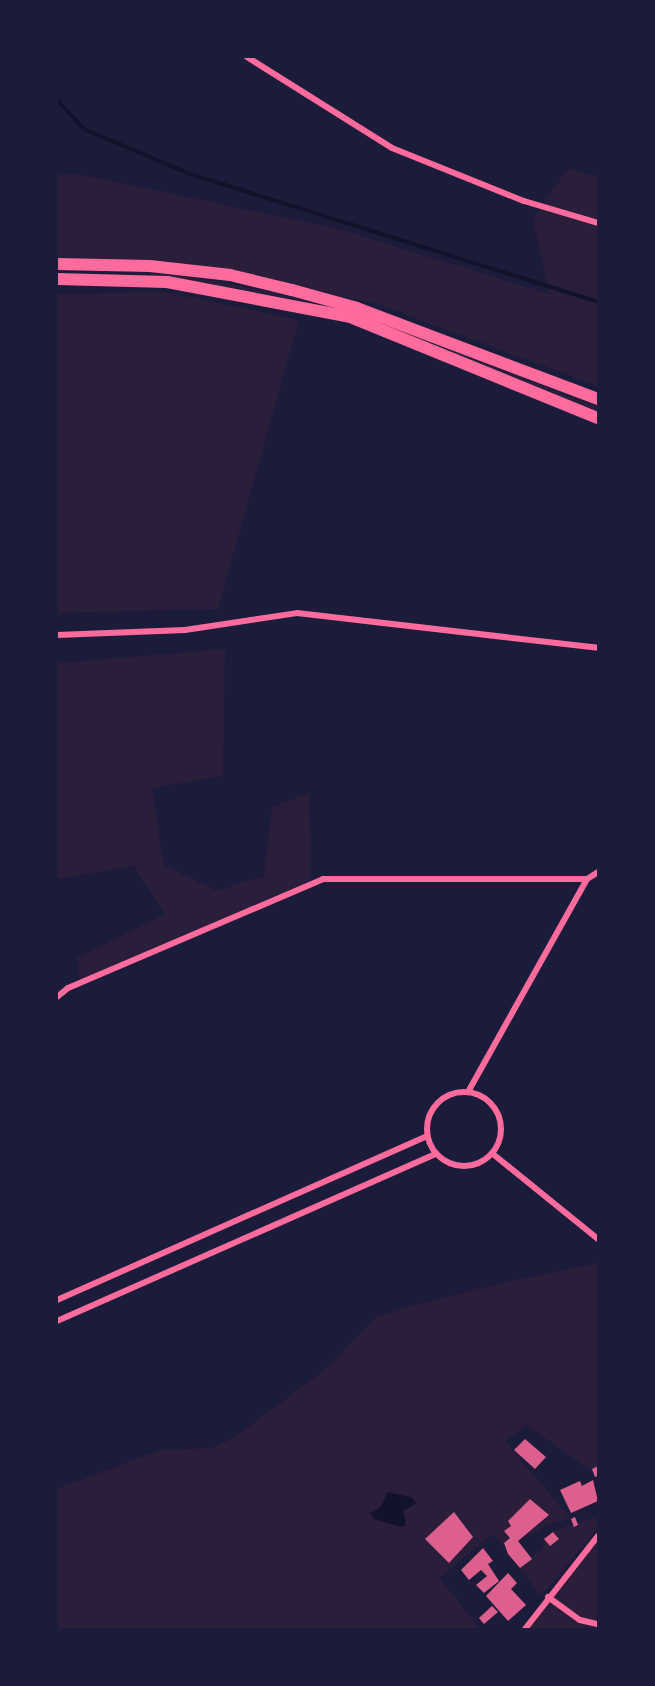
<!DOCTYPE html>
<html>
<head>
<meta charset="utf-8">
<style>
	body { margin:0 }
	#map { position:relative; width:655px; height:1686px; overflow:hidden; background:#1b1b3a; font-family:Rubik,sans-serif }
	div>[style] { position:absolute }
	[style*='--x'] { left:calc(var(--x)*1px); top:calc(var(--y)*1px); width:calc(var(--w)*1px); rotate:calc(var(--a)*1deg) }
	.green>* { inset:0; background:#2a1e3b }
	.water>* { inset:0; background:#12122b }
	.stream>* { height:4px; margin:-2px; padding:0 2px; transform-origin:2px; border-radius:2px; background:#12122b }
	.building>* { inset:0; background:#dd5f8e }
	.minor>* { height:6px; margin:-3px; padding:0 3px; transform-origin:3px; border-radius:3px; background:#ff6b9d }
	.minor>.ring { margin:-3px; padding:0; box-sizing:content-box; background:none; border:6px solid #ff6b9d; border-radius:50% }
	.primary>* { height:12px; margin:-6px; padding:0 6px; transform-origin:6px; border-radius:6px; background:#ff6b9d }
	span { translate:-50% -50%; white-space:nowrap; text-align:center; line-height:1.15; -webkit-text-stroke:6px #1b1b3a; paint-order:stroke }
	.frame { position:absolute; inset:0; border:58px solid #1b1b3a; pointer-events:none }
</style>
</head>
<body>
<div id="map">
	<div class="green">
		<div style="clip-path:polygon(568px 168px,598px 177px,598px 386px,381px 305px,225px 269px,158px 260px,57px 258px,57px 175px,78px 174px,335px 228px,550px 294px,533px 219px)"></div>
		<div style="clip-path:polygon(57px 268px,182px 275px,295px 297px,375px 319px,598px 408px,598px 411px,375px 321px,312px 302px,149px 274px)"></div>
		<div style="clip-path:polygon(166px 292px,299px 320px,218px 609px,57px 613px,57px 294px)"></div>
		<div style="clip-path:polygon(225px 649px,223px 776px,152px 788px,164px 865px,217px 891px,264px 876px,272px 807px,309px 793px,311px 881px,80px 979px,77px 958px,165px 914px,134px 866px,57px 879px,57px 663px)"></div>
		<div style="clip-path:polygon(evenodd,598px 1263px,598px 1466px,590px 1469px,526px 1425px,505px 1441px,571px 1519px,547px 1525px,519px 1542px,549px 1516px,529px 1499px,508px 1521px,511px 1526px,505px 1531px,510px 1538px,504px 1543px,511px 1552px,492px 1534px,440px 1578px,480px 1629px,57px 1629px,57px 1489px,160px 1450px,211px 1448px,232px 1439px,327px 1368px,377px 1316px,475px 1289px,598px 1263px,383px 1500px,403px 1511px,406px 1521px,397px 1526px,374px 1519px,383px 1500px,598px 1263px,455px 1513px,468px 1528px,460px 1552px,449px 1563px,425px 1539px,455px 1513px)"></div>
		<div style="clip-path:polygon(598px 1516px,598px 1528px,544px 1593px,539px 1594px,520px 1568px,542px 1549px,544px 1539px,553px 1532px)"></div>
		<div style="clip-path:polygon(598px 1537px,598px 1629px,525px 1629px)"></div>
	</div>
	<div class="water">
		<div style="clip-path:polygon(387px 1492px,411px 1497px,417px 1503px,403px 1511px,406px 1525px,402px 1527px,374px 1519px,370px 1513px,382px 1506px)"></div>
	</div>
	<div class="stream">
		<div style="--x:57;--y:100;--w:40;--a:47"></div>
		<div style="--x:84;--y:129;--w:112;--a:23.1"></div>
		<div style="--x:187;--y:173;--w:431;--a:17.4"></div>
	</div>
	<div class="building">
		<div style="clip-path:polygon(525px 1439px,546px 1457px,535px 1469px,514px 1450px)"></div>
		<div style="clip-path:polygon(598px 1466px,598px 1476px,595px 1477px,592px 1469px)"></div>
		<div style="clip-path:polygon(593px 1480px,598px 1501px,571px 1513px,560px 1490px,580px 1481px,582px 1486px)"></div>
		<div style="clip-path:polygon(530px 1499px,549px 1515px,518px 1541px,532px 1559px,520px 1568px,508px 1554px,504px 1543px,510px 1538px,504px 1531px,511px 1526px,508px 1521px)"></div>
		<div style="clip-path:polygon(454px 1512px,473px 1537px,449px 1563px,425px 1539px)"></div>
		<div style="clip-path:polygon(575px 1517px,578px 1525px,574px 1527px,571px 1519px)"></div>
		<div style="clip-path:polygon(553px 1532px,559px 1539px,550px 1546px,544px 1539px)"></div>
		<div style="clip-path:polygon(483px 1548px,493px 1561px,488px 1564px,499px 1581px,484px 1593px,476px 1585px,487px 1576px,481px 1570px,469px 1580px,461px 1570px)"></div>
		<div style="clip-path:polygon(508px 1573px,517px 1583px,511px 1589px,526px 1605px,508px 1621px,486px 1596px)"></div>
		<div style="clip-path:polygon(492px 1606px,498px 1612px,484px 1624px,479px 1618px)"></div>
	</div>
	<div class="minor">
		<div style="--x:247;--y:57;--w:171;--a:32.1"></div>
		<div style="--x:392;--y:148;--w:142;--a:21.9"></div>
		<div style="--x:524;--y:201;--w:77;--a:16.6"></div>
		<div style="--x:57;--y:635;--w:128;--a:-2.2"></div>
		<div style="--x:185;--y:630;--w:113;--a:-8.6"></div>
		<div style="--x:297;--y:613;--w:303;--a:6.6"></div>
		<div style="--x:57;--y:997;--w:14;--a:-39"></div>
		<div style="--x:68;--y:988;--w:277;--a:-23.1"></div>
		<div style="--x:323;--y:879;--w:264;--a:0"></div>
		<div style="--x:587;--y:879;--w:13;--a:-32"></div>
		<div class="ring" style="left:427px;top:1092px;width:68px;height:68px"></div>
		<div style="--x:468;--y:1092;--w:244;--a:-60.8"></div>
		<div style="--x:493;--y:1154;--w:135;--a:39"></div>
		<div style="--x:57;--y:1300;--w:405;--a:-23.9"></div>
		<div style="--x:57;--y:1321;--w:413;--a:-23.8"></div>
		<div style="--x:548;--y:1597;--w:39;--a:36"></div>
		<div style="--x:580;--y:1620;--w:18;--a:13"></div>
		<div style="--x:525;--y:1629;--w:118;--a:-51.9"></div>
	</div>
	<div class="primary">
		<div style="--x:57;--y:264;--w:93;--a:1.2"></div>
		<div style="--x:150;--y:266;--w:81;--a:6.4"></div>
		<div style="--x:230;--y:275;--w:64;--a:13.6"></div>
		<div style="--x:292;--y:290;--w:67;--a:15.5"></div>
		<div style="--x:357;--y:308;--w:258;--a:20.7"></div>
		<div style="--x:57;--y:279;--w:110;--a:1.6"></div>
		<div style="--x:167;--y:282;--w:186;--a:10.8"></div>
		<div style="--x:350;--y:317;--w:268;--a:22.2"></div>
	</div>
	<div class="frame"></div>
</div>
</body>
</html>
